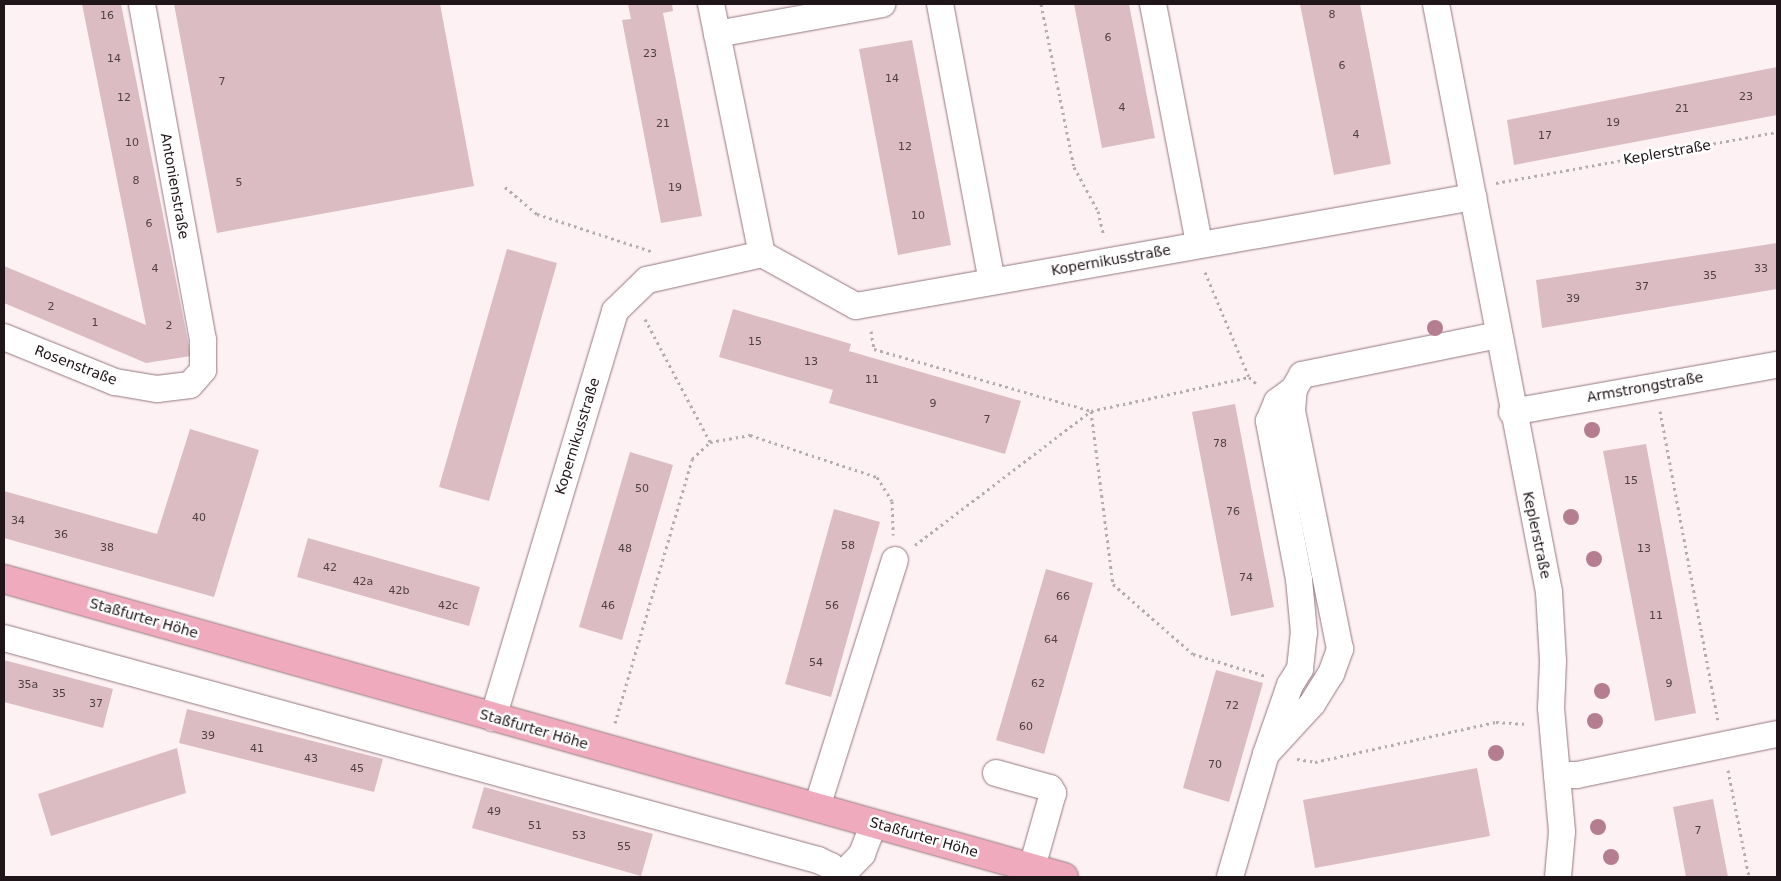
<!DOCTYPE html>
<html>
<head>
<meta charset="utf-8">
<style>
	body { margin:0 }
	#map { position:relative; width:1781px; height:881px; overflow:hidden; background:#fef1f4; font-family:"DejaVu Sans",sans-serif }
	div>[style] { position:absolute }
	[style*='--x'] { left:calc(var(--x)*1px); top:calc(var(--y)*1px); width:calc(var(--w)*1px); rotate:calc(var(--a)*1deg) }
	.building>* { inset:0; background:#dbbcc3 }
	.path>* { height:3px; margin-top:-1.5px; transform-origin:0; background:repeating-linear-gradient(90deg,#b8abae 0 2.5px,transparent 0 6.5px) }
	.roads { filter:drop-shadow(0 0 1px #94787f) drop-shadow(0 0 1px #94787f) }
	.minor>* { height:26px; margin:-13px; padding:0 13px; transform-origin:13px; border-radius:13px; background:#fff }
	.major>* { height:28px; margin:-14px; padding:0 14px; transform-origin:14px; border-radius:14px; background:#efaabe }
	.trees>* { width:16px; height:16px; margin:-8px; border-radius:50%; background:#b47e90 }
	span { translate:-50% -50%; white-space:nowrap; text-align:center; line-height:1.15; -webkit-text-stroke:5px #fff; paint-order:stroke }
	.number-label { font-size:11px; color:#4f3f43 }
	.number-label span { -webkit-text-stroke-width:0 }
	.street-label { font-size:14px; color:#201518 }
	.frame { position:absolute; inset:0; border:5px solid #201518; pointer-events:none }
</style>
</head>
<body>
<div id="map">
	<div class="building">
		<div style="clip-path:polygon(82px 4px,121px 4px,191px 356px,146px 363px,4px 303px,4px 266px,146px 325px)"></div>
		<div style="clip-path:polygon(174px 4px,440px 4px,474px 186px,217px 233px)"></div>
		<div style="clip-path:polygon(628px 4px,672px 4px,673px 11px,663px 13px,702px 216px,661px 223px,622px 20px,631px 19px)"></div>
		<div style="clip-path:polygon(1074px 4px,1129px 4px,1155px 138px,1102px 148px)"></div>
		<div style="clip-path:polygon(1300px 4px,1360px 4px,1391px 164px,1334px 175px)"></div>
		<div style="clip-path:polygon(912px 40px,951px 245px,898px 255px,859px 49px)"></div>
		<div style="clip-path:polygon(1777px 67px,1777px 115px,1514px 165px,1507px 120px)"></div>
		<div style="clip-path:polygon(1777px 243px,1777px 289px,1542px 328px,1536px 280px)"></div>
		<div style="clip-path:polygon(507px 249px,557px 263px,489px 501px,439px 487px)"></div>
		<div style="clip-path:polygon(733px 309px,851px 344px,849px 351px,1021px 401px,1005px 454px,829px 403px,833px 390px,719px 357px)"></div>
		<div style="clip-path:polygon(1235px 404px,1274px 607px,1231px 616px,1192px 412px)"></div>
		<div style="clip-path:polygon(190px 429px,259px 450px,214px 597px,4px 538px,4px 491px,157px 534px)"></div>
		<div style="clip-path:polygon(1646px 444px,1696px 713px,1655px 721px,1603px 451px)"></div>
		<div style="clip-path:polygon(630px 452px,673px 465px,622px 640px,579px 627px)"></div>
		<div style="clip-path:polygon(834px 509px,880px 522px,831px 697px,785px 684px)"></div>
		<div style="clip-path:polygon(308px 538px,480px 587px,469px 626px,297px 577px)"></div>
		<div style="clip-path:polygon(1046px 569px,1093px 583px,1044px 754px,996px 740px)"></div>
		<div style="clip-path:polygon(4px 660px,113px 689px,103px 728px,4px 702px)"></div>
		<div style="clip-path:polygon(1216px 670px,1263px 683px,1229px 802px,1183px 788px)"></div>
		<div style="clip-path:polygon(187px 709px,383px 759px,374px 792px,179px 743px)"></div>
		<div style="clip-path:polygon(177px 748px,186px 793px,51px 836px,38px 794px)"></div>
		<div style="clip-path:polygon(1477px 768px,1490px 836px,1315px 868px,1303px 800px)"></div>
		<div style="clip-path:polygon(484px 787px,653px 834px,641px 876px,472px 828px)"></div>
		<div style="clip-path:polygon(1713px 799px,1728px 877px,1686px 877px,1673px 807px)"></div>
	</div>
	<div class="path">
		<div style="--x:1041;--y:4;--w:166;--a:78.6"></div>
		<div style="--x:1074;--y:167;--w:50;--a:61.4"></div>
		<div style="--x:1098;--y:211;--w:26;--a:77"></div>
		<div style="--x:1496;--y:183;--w:286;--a:-10.3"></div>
		<div style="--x:505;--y:187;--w:42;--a:40.2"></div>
		<div style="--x:537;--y:214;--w:120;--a:18"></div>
		<div style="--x:1205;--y:272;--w:114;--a:67.3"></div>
		<div style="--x:1249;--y:377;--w:12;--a:42"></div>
		<div style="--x:645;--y:319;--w:139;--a:62.1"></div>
		<div style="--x:710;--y:442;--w:41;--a:-9.9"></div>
		<div style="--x:750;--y:435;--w:134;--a:18.3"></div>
		<div style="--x:877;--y:477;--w:28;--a:58"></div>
		<div style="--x:892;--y:501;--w:34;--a:88"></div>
		<div style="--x:871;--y:331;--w:18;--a:81"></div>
		<div style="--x:874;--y:349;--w:226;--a:15.9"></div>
		<div style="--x:1091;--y:411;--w:174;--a:82.8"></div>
		<div style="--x:1113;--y:584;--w:106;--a:41.2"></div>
		<div style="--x:1193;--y:654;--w:76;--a:16.8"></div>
		<div style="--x:1660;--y:411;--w:314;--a:79.4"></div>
		<div style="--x:915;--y:545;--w:221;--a:-37.3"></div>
		<div style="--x:1091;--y:411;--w:162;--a:-12.1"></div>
		<div style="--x:615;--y:723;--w:275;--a:-73.7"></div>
		<div style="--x:692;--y:459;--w:25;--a:-43"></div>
		<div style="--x:1297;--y:759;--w:18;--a:9"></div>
		<div style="--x:1315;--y:762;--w:185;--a:-12.5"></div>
		<div style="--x:1496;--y:722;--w:30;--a:4"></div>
		<div style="--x:1728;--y:770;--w:109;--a:78.9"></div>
	</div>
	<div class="roads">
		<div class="minor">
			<div style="--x:711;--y:4;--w:255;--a:78.5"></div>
			<div style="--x:762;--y:254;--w:107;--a:29"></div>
			<div style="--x:856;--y:306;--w:627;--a:-10.02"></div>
			<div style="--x:940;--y:4;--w:282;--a:79.4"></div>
			<div style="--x:1153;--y:4;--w:244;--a:79.1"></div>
			<div style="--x:1436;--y:4;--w:599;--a:79.12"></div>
			<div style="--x:1549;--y:592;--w:69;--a:86.7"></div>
			<div style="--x:1553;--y:661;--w:47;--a:92.4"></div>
			<div style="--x:1551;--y:708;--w:124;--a:84.9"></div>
			<div style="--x:1562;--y:832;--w:45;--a:95.1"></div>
			<div style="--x:717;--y:34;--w:168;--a:-10.3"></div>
			<div style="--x:4;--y:337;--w:120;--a:22.1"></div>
			<div style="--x:115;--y:382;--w:43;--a:9.5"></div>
			<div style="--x:157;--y:389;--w:33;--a:-7"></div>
			<div style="--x:190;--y:385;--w:20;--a:-49"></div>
			<div style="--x:203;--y:370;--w:30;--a:-90"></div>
			<div style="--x:203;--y:340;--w:341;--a:-100.3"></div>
			<div style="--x:1512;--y:412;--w:269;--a:-10.1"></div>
			<div style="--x:4;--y:638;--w:844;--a:15.26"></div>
			<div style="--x:818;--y:860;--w:14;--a:25"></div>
			<div style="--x:831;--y:866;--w:14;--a:54"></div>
			<div style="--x:493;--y:718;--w:425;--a:-73.3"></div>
			<div style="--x:615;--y:311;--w:45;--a:-44.1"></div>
			<div style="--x:647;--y:280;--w:118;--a:-12.7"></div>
			<div style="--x:1266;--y:754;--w:68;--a:-47.4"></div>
			<div style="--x:1312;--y:704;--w:36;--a:-58"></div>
			<div style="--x:1331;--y:674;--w:27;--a:-70"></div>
			<div style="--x:1340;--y:649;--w:244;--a:-101.4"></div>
			<div style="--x:1292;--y:410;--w:21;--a:-85"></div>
			<div style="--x:1294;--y:389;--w:16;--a:-60"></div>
			<div style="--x:1302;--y:375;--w:201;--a:-11.5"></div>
			<div style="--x:996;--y:773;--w:56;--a:15.5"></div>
			<div style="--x:1050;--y:788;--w:6;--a:59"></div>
			<div style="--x:1053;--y:793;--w:77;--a:105.8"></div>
			<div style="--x:1557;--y:775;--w:20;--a:0"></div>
			<div style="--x:1577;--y:775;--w:204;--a:-11.6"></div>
			<div style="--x:817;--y:807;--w:259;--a:-72.5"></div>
			<div style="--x:840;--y:877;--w:32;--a:-46"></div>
			<div style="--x:862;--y:854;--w:33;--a:-69"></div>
			<div style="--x:1230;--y:877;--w:128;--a:-73.7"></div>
			<div style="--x:1266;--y:754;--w:73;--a:-70.8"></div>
			<div style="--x:1290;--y:685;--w:19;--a:-58"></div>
			<div style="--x:1300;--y:669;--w:36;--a:-84"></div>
			<div style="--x:1304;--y:633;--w:54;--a:-95.3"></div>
			<div style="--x:1299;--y:579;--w:161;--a:-100.8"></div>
			<div style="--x:1269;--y:421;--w:21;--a:-67"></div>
			<div style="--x:1277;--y:402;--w:21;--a:-37"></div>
		</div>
		<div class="major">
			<div style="--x:4;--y:579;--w:1101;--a:15.7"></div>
		</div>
	</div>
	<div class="trees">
		<div style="left:1435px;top:328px"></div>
		<div style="left:1592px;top:430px"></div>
		<div style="left:1571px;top:517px"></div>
		<div style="left:1594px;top:559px"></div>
		<div style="left:1602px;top:691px"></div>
		<div style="left:1595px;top:721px"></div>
		<div style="left:1496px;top:753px"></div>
		<div style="left:1598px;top:827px"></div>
		<div style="left:1611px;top:857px"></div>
	</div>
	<div class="number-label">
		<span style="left:1332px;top:15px">8</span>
		<span style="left:107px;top:16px">16</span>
		<span style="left:1108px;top:38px">6</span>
		<span style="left:650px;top:54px">23</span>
		<span style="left:114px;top:59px">14</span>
		<span style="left:1342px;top:66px">6</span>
		<span style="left:892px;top:79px">14</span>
		<span style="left:222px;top:82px">7</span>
		<span style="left:1746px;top:97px">23</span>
		<span style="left:124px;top:98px">12</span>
		<span style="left:1122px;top:108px">4</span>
		<span style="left:1682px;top:109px">21</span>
		<span style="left:1613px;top:123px">19</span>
		<span style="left:663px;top:124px">21</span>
		<span style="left:1356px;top:135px">4</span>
		<span style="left:1545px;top:136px">17</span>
		<span style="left:132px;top:143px">10</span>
		<span style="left:905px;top:147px">12</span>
		<span style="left:136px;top:181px">8</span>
		<span style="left:239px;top:183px">5</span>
		<span style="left:675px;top:188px">19</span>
		<span style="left:918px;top:216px">10</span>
		<span style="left:149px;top:224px">6</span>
		<span style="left:155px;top:269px">4</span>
		<span style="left:1761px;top:269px">33</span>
		<span style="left:1710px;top:276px">35</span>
		<span style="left:1642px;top:287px">37</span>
		<span style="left:1573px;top:299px">39</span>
		<span style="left:51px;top:307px">2</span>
		<span style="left:95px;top:323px">1</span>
		<span style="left:169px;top:326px">2</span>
		<span style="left:755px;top:342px">15</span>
		<span style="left:811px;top:362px">13</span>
		<span style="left:872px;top:380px">11</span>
		<span style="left:933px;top:404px">9</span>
		<span style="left:987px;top:420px">7</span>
		<span style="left:1220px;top:444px">78</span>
		<span style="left:1631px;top:481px">15</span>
		<span style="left:642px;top:489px">50</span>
		<span style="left:1233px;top:512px">76</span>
		<span style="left:199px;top:518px">40</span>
		<span style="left:18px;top:521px">34</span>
		<span style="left:61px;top:535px">36</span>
		<span style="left:848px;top:546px">58</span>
		<span style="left:107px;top:548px">38</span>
		<span style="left:625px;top:549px">48</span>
		<span style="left:1644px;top:549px">13</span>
		<span style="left:330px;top:568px">42</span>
		<span style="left:1246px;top:578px">74</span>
		<span style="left:363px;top:582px">42a</span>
		<span style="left:399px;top:591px">42b</span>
		<span style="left:1063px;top:597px">66</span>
		<span style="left:448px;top:606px">42c</span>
		<span style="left:608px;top:606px">46</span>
		<span style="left:832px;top:606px">56</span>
		<span style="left:1656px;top:616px">11</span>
		<span style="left:1051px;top:640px">64</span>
		<span style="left:816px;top:663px">54</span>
		<span style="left:1038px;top:684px">62</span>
		<span style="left:1669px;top:684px">9</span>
		<span style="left:28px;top:685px">35a</span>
		<span style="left:59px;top:694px">35</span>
		<span style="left:96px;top:704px">37</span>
		<span style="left:1232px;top:706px">72</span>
		<span style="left:1026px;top:727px">60</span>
		<span style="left:208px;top:736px">39</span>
		<span style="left:257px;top:749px">41</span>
		<span style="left:311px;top:759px">43</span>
		<span style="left:1215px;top:765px">70</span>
		<span style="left:357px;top:769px">45</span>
		<span style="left:494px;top:812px">49</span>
		<span style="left:535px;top:826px">51</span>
		<span style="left:1698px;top:831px">7</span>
		<span style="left:579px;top:836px">53</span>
		<span style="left:624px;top:847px">55</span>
	</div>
	<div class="street-label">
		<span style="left:1667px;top:152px;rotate:-10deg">Keplerstraße</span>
		<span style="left:175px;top:186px;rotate:80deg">Antonienstraße</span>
		<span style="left:1111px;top:260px;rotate:-10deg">Kopernikusstraße</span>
		<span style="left:76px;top:365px;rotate:21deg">Rosenstraße</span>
		<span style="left:1645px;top:387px;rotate:-10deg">Armstrongstraße</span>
		<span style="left:577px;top:436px;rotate:-73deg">Kopernikusstraße</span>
		<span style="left:1537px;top:535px;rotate:78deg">Keplerstraße</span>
		<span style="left:144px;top:618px;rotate:16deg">Staßfurter Höhe</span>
		<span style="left:534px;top:729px;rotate:16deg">Staßfurter Höhe</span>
		<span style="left:924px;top:837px;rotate:16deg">Staßfurter Höhe</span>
	</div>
	<div class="frame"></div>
</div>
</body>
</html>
